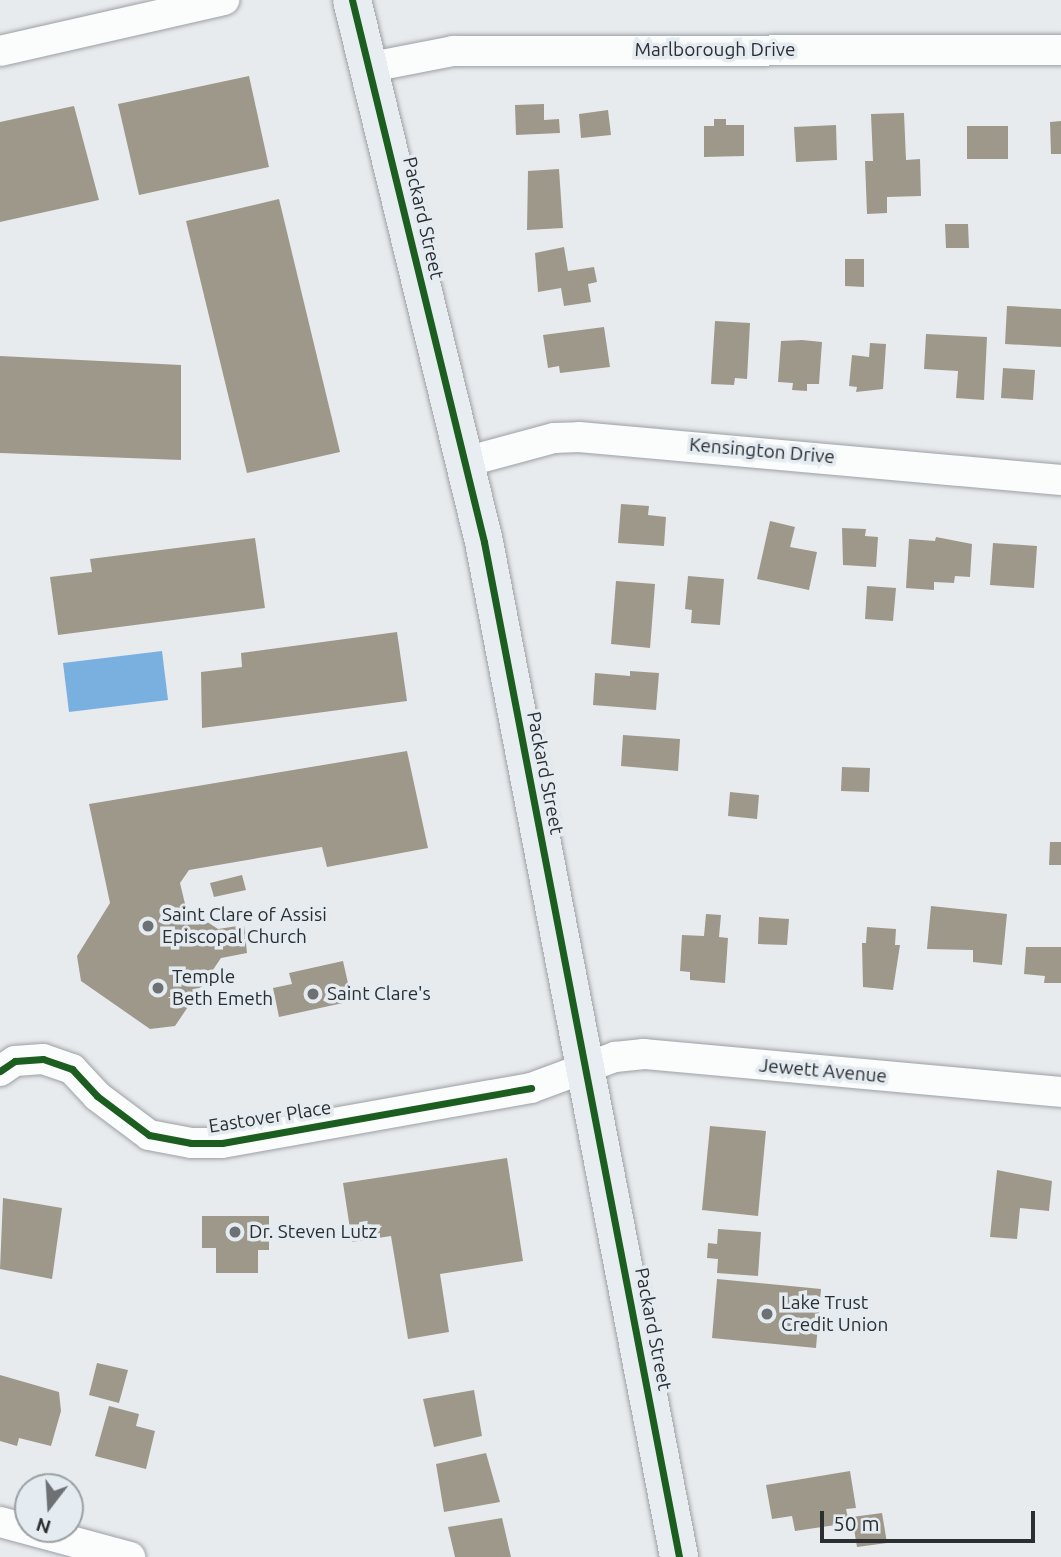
<!DOCTYPE html>
<html>
<head>
<meta charset="utf-8">
<style>
	body { margin:0 }
	#map { position:relative; width:1061px; height:1557px; overflow:hidden; background:#e7ebee; font-family:Ubuntu,sans-serif }
	div>[style] { position:absolute }
	[style*='--x'] { left:calc(var(--x)*1px); top:calc(var(--y)*1px); width:calc(var(--w)*1px); rotate:calc(var(--a)*1deg) }
	.water>* { inset:0; background:#7ab0e0 }
	.building>* { inset:0; background:#9e988b }
	.roads { filter:drop-shadow(0 0 2px #9ea0a3) drop-shadow(0 0 2px #9ea0a3) }
	.minor>* { height:30px; margin:-15px; padding:0 15px; transform-origin:15px; border-radius:15px; background:#fbfcfc }
	.major>* { height:38px; margin:-19px; padding:0 19px; transform-origin:19px; border-radius:19px; background:#e7edf1 }
	.cycleway>* { height:7px; margin:-3.5px; padding:0 3.5px; transform-origin:3.5px; border-radius:3.5px; background:#1b5e20 }
	.dots>* { width:19px; height:19px; translate:-50% -50%; box-sizing:border-box; border:4px solid #e4ebf1; border-radius:50% }
	span { translate:-50% -50%; white-space:nowrap; text-align:center; line-height:1.15; -webkit-text-stroke:7px #e4ebf1; paint-order:stroke }
	.street-label { font-size:19px; color:#2c2f31 }
	.poi-label { font-size:19px; color:#2c2f31 }
	.left { translate:0 -50%; text-align:left }
	.north { position:absolute; left:14px; top:1473px; width:70px; height:70px; box-sizing:border-box; background:#e4ebf1; border:2px solid #9aa0a4; border-radius:50%; rotate:197deg; font-size:19px; font-weight:700; line-height:28px; text-align:center; color:#2c2f31 }
	.north::after { content:''; display:block; margin:auto; width:24px; height:32px; background:#6d7173; clip-path:polygon(50% 0,100% 100%,50% 72%,0 100%) }
	.scale { position:absolute; left:820px; top:1511px; width:215px; height:32px; box-sizing:border-box; border:4px solid #2c2f31; border-top:0; padding-left:9px; font-size:21px; line-height:24px; white-space:nowrap; color:#2c2f31; -webkit-text-stroke:5px #e4ebf1; paint-order:stroke }
</style>
</head>
<body>
<div id="map">
	<div class="water">
		<div style="clip-path:polygon(162px 651px,168px 700px,69px 712px,63px 663px)"></div>
	</div>
	<div class="building">
		<div style="clip-path:polygon(249px 76px,269px 167px,139px 195px,118px 104px)"></div>
		<div style="clip-path:polygon(544px 104px,544px 120px,559px 119px,560px 133px,516px 135px,515px 105px)"></div>
		<div style="clip-path:polygon(74px 106px,99px 200px,0 222px,0 122px)"></div>
		<div style="clip-path:polygon(608px 110px,611px 135px,581px 138px,579px 114px)"></div>
		<div style="clip-path:polygon(904px 113px,906px 160px,920px 159px,921px 196px,887px 197px,887px 213px,867px 214px,865px 161px,873px 161px,871px 114px)"></div>
		<div style="clip-path:polygon(714px 119px,726px 119px,726px 125px,744px 125px,744px 156px,704px 157px,704px 126px,714px 126px)"></div>
		<div style="clip-path:polygon(1061px 121px,1061px 154px,1051px 154px,1050px 122px)"></div>
		<div style="clip-path:polygon(836px 125px,837px 160px,796px 162px,794px 127px)"></div>
		<div style="clip-path:polygon(967px 126px,1008px 126px,1008px 159px,967px 159px)"></div>
		<div style="clip-path:polygon(559px 169px,563px 228px,527px 230px,528px 171px)"></div>
		<div style="clip-path:polygon(279px 199px,340px 452px,247px 473px,186px 221px)"></div>
		<div style="clip-path:polygon(945px 224px,968px 224px,969px 248px,946px 248px)"></div>
		<div style="clip-path:polygon(564px 247px,568px 271px,594px 267px,597px 282px,588px 284px,591px 302px,564px 306px,561px 288px,538px 292px,535px 253px)"></div>
		<div style="clip-path:polygon(845px 259px,864px 259px,864px 287px,845px 286px)"></div>
		<div style="clip-path:polygon(1007px 306px,1061px 309px,1061px 347px,1005px 344px)"></div>
		<div style="clip-path:polygon(715px 321px,750px 323px,747px 379px,735px 378px,734px 385px,711px 384px)"></div>
		<div style="clip-path:polygon(604px 327px,610px 367px,560px 373px,559px 366px,548px 368px,543px 335px)"></div>
		<div style="clip-path:polygon(926px 334px,987px 337px,984px 400px,956px 398px,958px 371px,924px 369px)"></div>
		<div style="clip-path:polygon(802px 340px,822px 342px,819px 384px,807px 384px,807px 391px,792px 390px,793px 383px,778px 382px,781px 341px)"></div>
		<div style="clip-path:polygon(870px 343px,886px 344px,883px 389px,856px 392px,857px 387px,849px 386px,852px 355px,869px 357px)"></div>
		<div style="clip-path:polygon(0 356px,181px 365px,181px 460px,0 453px)"></div>
		<div style="clip-path:polygon(1003px 368px,1035px 370px,1033px 400px,1001px 398px)"></div>
		<div style="clip-path:polygon(621px 504px,649px 506px,648px 515px,666px 517px,664px 546px,618px 543px)"></div>
		<div style="clip-path:polygon(770px 521px,795px 527px,790px 547px,817px 552px,809px 590px,757px 579px)"></div>
		<div style="clip-path:polygon(842px 528px,866px 529px,865px 536px,878px 537px,876px 567px,843px 565px)"></div>
		<div style="clip-path:polygon(936px 537px,972px 544px,970px 577px,955px 576px,954px 583px,934px 582px,934px 590px,906px 588px,909px 539px,935px 541px)"></div>
		<div style="clip-path:polygon(255px 538px,265px 608px,58px 635px,50px 577px,92px 572px,90px 559px)"></div>
		<div style="clip-path:polygon(993px 543px,1037px 546px,1034px 588px,990px 585px)"></div>
		<div style="clip-path:polygon(688px 576px,724px 579px,720px 625px,691px 623px,692px 610px,685px 609px)"></div>
		<div style="clip-path:polygon(616px 581px,655px 584px,650px 648px,611px 644px)"></div>
		<div style="clip-path:polygon(867px 586px,896px 588px,893px 621px,865px 619px)"></div>
		<div style="clip-path:polygon(397px 632px,407px 701px,202px 728px,201px 672px,242px 667px,241px 653px)"></div>
		<div style="clip-path:polygon(630px 671px,659px 673px,656px 710px,593px 705px,595px 673px,630px 676px)"></div>
		<div style="clip-path:polygon(623px 735px,680px 739px,678px 771px,621px 766px)"></div>
		<div style="clip-path:polygon(407px 751px,428px 848px,327px 867px,322px 847px,189px 870px,180px 883px,186px 908px,218px 929px,244px 925px,247px 953px,221px 958px,175px 1026px,150px 1029px,81px 981px,77px 956px,110px 903px,89px 804px)"></div>
		<div style="clip-path:polygon(842px 767px,870px 768px,869px 792px,841px 791px)"></div>
		<div style="clip-path:polygon(730px 792px,759px 795px,757px 819px,728px 816px)"></div>
		<div style="clip-path:polygon(1050px 842px,1061px 842px,1061px 865px,1049px 865px)"></div>
		<div style="clip-path:polygon(242px 875px,246px 890px,214px 897px,210px 883px)"></div>
		<div style="clip-path:polygon(931px 906px,1007px 914px,1002px 965px,973px 962px,973px 950px,927px 949px)"></div>
		<div style="clip-path:polygon(706px 914px,721px 915px,719px 937px,728px 938px,725px 983px,690px 980px,690px 972px,680px 971px,682px 935px,704px 936px)"></div>
		<div style="clip-path:polygon(759px 917px,789px 919px,787px 945px,758px 944px)"></div>
		<div style="clip-path:polygon(867px 927px,896px 929px,895px 945px,900px 945px,893px 990px,863px 987px,862px 943px,866px 943px)"></div>
		<div style="clip-path:polygon(1026px 947px,1061px 947px,1061px 983px,1044px 983px,1045px 976px,1024px 974px)"></div>
		<div style="clip-path:polygon(343px 961px,352px 1001px,279px 1017px,273px 988px,292px 984px,289px 973px)"></div>
		<div style="clip-path:polygon(710px 1126px,766px 1131px,758px 1216px,702px 1210px)"></div>
		<div style="clip-path:polygon(507px 1158px,523px 1261px,440px 1274px,449px 1332px,408px 1339px,391px 1236px,352px 1242px,343px 1183px)"></div>
		<div style="clip-path:polygon(997px 1170px,1052px 1181px,1049px 1211px,1020px 1208px,1017px 1239px,990px 1237px)"></div>
		<div style="clip-path:polygon(3px 1198px,62px 1208px,52px 1279px,0 1269px)"></div>
		<div style="clip-path:polygon(202px 1216px,269px 1216px,269px 1250px,258px 1250px,258px 1273px,216px 1273px,216px 1248px,202px 1248px)"></div>
		<div style="clip-path:polygon(718px 1229px,761px 1232px,758px 1276px,717px 1273px,718px 1259px,707px 1258px,708px 1243px,717px 1244px)"></div>
		<div style="clip-path:polygon(717px 1279px,821px 1289px,816px 1348px,712px 1338px)"></div>
		<div style="clip-path:polygon(97px 1363px,128px 1370px,119px 1403px,89px 1395px)"></div>
		<div style="clip-path:polygon(0 1375px,59px 1392px,61px 1411px,51px 1446px,19px 1438px,17px 1446px,0 1441px)"></div>
		<div style="clip-path:polygon(474px 1390px,482px 1436px,434px 1447px,423px 1399px)"></div>
		<div style="clip-path:polygon(109px 1406px,139px 1414px,136px 1426px,155px 1431px,146px 1469px,95px 1456px)"></div>
		<div style="clip-path:polygon(486px 1453px,500px 1502px,444px 1512px,436px 1464px)"></div>
		<div style="clip-path:polygon(850px 1471px,856px 1508px,846px 1509px,849px 1523px,795px 1531px,792px 1516px,772px 1519px,766px 1485px)"></div>
		<div style="clip-path:polygon(882px 1513px,887px 1543px,857px 1547px,852px 1517px)"></div>
		<div style="clip-path:polygon(502px 1518px,511px 1557px,455px 1557px,448px 1527px)"></div>
	</div>
	<div class="roads">
		<div class="minor">
			<div style="--x:0;--y:51;--w:230;--a:-12.8"></div>
			<div style="--x:371;--y:67;--w:84;--a:-11"></div>
			<div style="--x:453;--y:51;--w:608;--a:-0.09"></div>
			<div style="--x:465;--y:462;--w:92;--a:-15.1"></div>
			<div style="--x:554;--y:438;--w:25;--a:-2"></div>
			<div style="--x:579;--y:437;--w:484;--a:5.1"></div>
			<div style="--x:0;--y:1071;--w:18;--a:-34"></div>
			<div style="--x:15;--y:1061;--w:28;--a:-4"></div>
			<div style="--x:43;--y:1059;--w:31;--a:19"></div>
			<div style="--x:72;--y:1069;--w:37;--a:47"></div>
			<div style="--x:97;--y:1096;--w:65;--a:36.9"></div>
			<div style="--x:149;--y:1135;--w:43;--a:10.8"></div>
			<div style="--x:191;--y:1143;--w:31;--a:0"></div>
			<div style="--x:222;--y:1143;--w:314;--a:-10.1"></div>
			<div style="--x:531;--y:1088;--w:90;--a:-20.3"></div>
			<div style="--x:615;--y:1057;--w:29;--a:-6"></div>
			<div style="--x:644;--y:1054;--w:419;--a:5.2"></div>
			<div style="--x:0;--y:1522;--w:135;--a:15.1"></div>
		</div>
		<div class="major">
			<div style="--x:352;--y:0;--w:558;--a:76.31"></div>
			<div style="--x:484;--y:542;--w:1034;--a:79.12"></div>
		</div>
	</div>
	<div class="cycleway">
		<div style="--x:352;--y:0;--w:558;--a:76.31"></div>
		<div style="--x:484;--y:542;--w:1034;--a:79.12"></div>
		<div style="--x:0;--y:1071;--w:18;--a:-34"></div>
		<div style="--x:15;--y:1061;--w:28;--a:-4"></div>
		<div style="--x:43;--y:1059;--w:31;--a:19"></div>
		<div style="--x:72;--y:1069;--w:37;--a:47"></div>
		<div style="--x:97;--y:1096;--w:65;--a:36.9"></div>
		<div style="--x:149;--y:1135;--w:43;--a:10.8"></div>
		<div style="--x:191;--y:1143;--w:31;--a:0"></div>
		<div style="--x:222;--y:1143;--w:314;--a:-10.1"></div>
	</div>
	<div class="dots">
		<div style="left:148px;top:926px;background:#6d7173"></div>
		<div style="left:158px;top:988px;background:#6d7173"></div>
		<div style="left:313px;top:994px;background:#6d7173"></div>
		<div style="left:235px;top:1232px;background:#6d7173"></div>
		<div style="left:767px;top:1314px;background:#6d7173"></div>
	</div>
	<div class="street-label">
		<span style="left:715px;top:50px">Marlborough Drive</span>
		<span style="left:423px;top:218px;rotate:77deg">Packard Street</span>
		<span style="left:762px;top:451px;rotate:5deg">Kensington Drive</span>
		<span style="left:545px;top:773px;rotate:79deg">Packard Street</span>
		<span style="left:823px;top:1071px;rotate:5deg">Jewett Avenue</span>
		<span style="left:270px;top:1117px;rotate:-9deg">Eastover Place</span>
		<span style="left:653px;top:1329px;rotate:79deg">Packard Street</span>
	</div>
	<div class="poi-label">
		<span class="left" style="left:162px;top:926px">Saint Clare of Assisi<br>Episcopal Church</span>
		<span class="left" style="left:172px;top:988px">Temple<br>Beth Emeth</span>
		<span class="left" style="left:327px;top:994px">Saint Clare's</span>
		<span class="left" style="left:249px;top:1232px">Dr. Steven Lutz</span>
		<span class="left" style="left:781px;top:1314px">Lake Trust<br>Credit Union</span>
	</div>
	<div class="north">N</div>
	<div class="scale">50 m</div>
</div>
</body>
</html>
